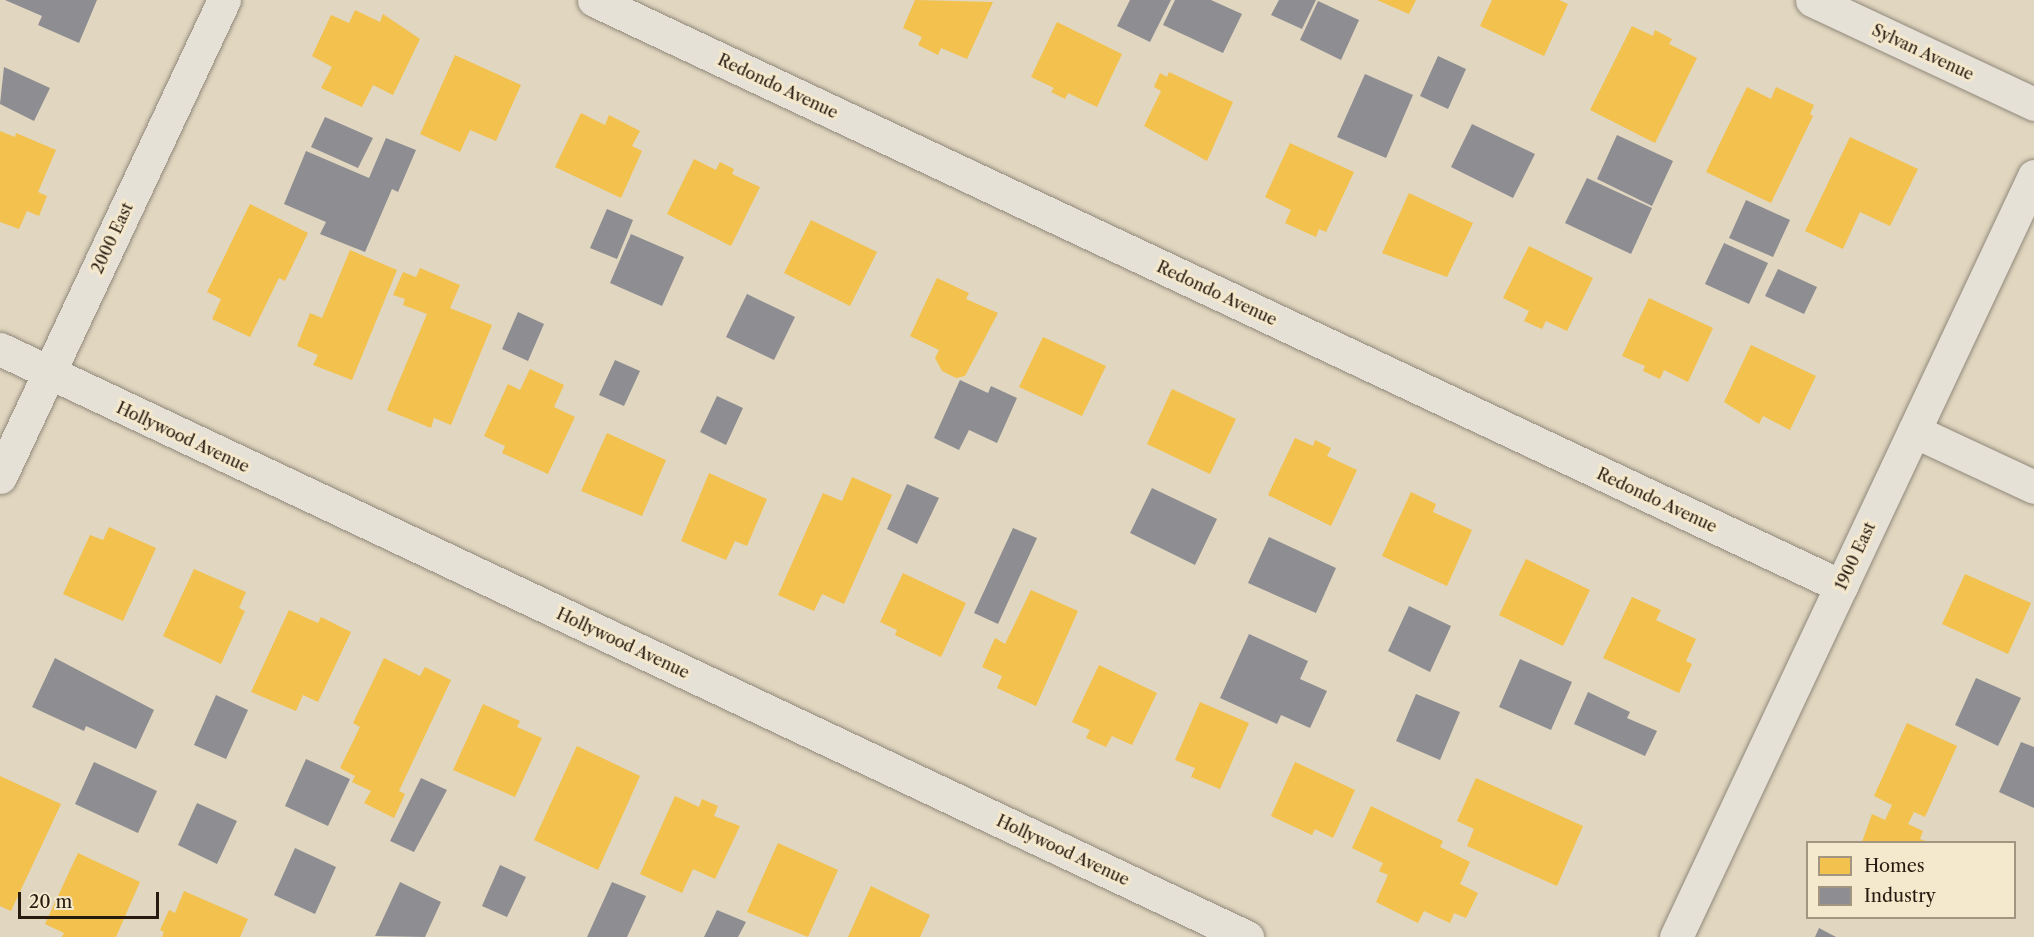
<!DOCTYPE html>
<html>
<head>
<meta charset="utf-8">
<style>
	body { margin:0 }
	#map { position:relative; width:2034px; height:937px; overflow:hidden; background:#e1d6bf; font-family:"Libre Caslon Text",serif }
	div>[style] { position:absolute }
	[style*='--x'] { left:calc(var(--x)*1px); top:calc(var(--y)*1px); width:calc(var(--w)*1px); rotate:calc(var(--a)*1deg) }
	.homes>* { inset:0; background:#f2c14e }
	.industry>* { inset:0; background:#8d8d92 }
	.roads { filter:drop-shadow(0 0 2px #90887b) drop-shadow(0 0 2px #90887b) }
	.minor>* { height:33px; margin:-16.5px; padding:0 16.5px; transform-origin:16.5px; border-radius:16.5px; background:#e6e1d6 }
	span { translate:-50% -50%; white-space:nowrap; text-align:center; line-height:1.15; -webkit-text-stroke:6px #f4e8cd; paint-order:stroke }
	.street-label { font-size:16px; color:#271a0f }
	.legend { position:absolute; left:1806px; top:841px; width:210px; height:78px; box-sizing:border-box; background:#f4e8cd; border:2px solid #a29681; margin:0; padding:8px 10px; list-style:none; font-size:18px; color:#271a0f }
	.legend li { display:flex; align-items:center; gap:12px; height:30px }
	.legend b { width:30px; border:2px solid #a29681 }
	.scale { position:absolute; left:18px; top:892px; width:141px; height:27px; box-sizing:border-box; border:3px solid #271a0f; border-top:0; padding-left:8px; font-size:18px; line-height:21px; white-space:nowrap; color:#271a0f; -webkit-text-stroke:4px #f4e8cd; paint-order:stroke }
</style>
</head>
<body>
<div id="map">
	<div class="homes">
		<div style="clip-path:polygon(915px 0,993px 2px,967px 59px,941px 48px,938px 55px,918px 45px,922px 37px,903px 28px)"></div>
		<div style="clip-path:polygon(1377px 0,1416px 0,1409px 14px)"></div>
		<div style="clip-path:polygon(1492px 0,1559px 0,1568px 4px,1544px 56px,1480px 26px)"></div>
		<div style="clip-path:polygon(355px 10px,380px 22px,383px 14px,420px 39px,393px 95px,373px 85px,362px 107px,321px 88px,332px 67px,312px 56px,331px 15px,349px 23px)"></div>
		<div style="clip-path:polygon(1057px 22px,1122px 54px,1097px 107px,1068px 93px,1065px 99px,1051px 92px,1054px 88px,1031px 77px)"></div>
		<div style="clip-path:polygon(1632px 26px,1653px 36px,1655px 30px,1672px 39px,1669px 44px,1697px 58px,1655px 143px,1590px 110px)"></div>
		<div style="clip-path:polygon(455px 55px,521px 85px,496px 141px,470px 130px,460px 152px,420px 134px)"></div>
		<div style="clip-path:polygon(1169px 72px,1233px 102px,1207px 161px,1144px 126px,1161px 91px,1154px 87px,1160px 73px,1167px 77px)"></div>
		<div style="clip-path:polygon(1747px 87px,1771px 99px,1776px 87px,1814px 105px,1810px 114px,1813px 116px,1771px 203px,1706px 172px)"></div>
		<div style="clip-path:polygon(581px 113px,605px 125px,609px 115px,640px 131px,632px 146px,642px 151px,621px 198px,555px 167px)"></div>
		<div style="clip-path:polygon(0 131px,15px 137px,16px 133px,56px 150px,38px 192px,47px 196px,39px 216px,27px 211px,19px 229px,0 222px)"></div>
		<div style="clip-path:polygon(1850px 137px,1918px 169px,1890px 226px,1860px 212px,1843px 249px,1805px 231px)"></div>
		<div style="clip-path:polygon(1290px 143px,1354px 172px,1326px 232px,1319px 229px,1316px 237px,1285px 223px,1291px 210px,1265px 197px)"></div>
		<div style="clip-path:polygon(694px 159px,716px 170px,720px 162px,734px 169px,732px 174px,760px 187px,731px 246px,667px 214px)"></div>
		<div style="clip-path:polygon(1409px 193px,1473px 223px,1447px 277px,1382px 253px)"></div>
		<div style="clip-path:polygon(250px 204px,308px 233px,285px 281px,279px 278px,250px 337px,212px 319px,221px 299px,207px 292px)"></div>
		<div style="clip-path:polygon(811px 220px,877px 252px,850px 306px,784px 273px)"></div>
		<div style="clip-path:polygon(1529px 246px,1593px 278px,1567px 331px,1546px 321px,1542px 329px,1524px 321px,1529px 311px,1503px 298px)"></div>
		<div style="clip-path:polygon(350px 250px,397px 270px,352px 380px,313px 365px,318px 355px,297px 346px,310px 313px,322px 318px)"></div>
		<div style="clip-path:polygon(420px 268px,460px 285px,450px 308px,492px 325px,451px 425px,434px 418px,431px 428px,387px 410px,427px 314px,403px 305px,405px 299px,393px 295px,403px 272px,416px 277px)"></div>
		<div style="clip-path:polygon(937px 278px,969px 293px,966px 299px,998px 313px,965px 376px,956px 378px,942px 371px,935px 358px,939px 350px,910px 336px)"></div>
		<div style="clip-path:polygon(1649px 298px,1713px 328px,1688px 382px,1664px 370px,1660px 379px,1643px 371px,1645px 366px,1622px 356px)"></div>
		<div style="clip-path:polygon(1043px 337px,1106px 366px,1082px 416px,1019px 387px)"></div>
		<div style="clip-path:polygon(1751px 345px,1816px 376px,1790px 430px,1763px 416px,1759px 424px,1724px 402px)"></div>
		<div style="clip-path:polygon(530px 369px,564px 385px,554px 407px,575px 417px,548px 474px,502px 453px,505px 446px,484px 436px,508px 384px,520px 390px)"></div>
		<div style="clip-path:polygon(1172px 389px,1236px 419px,1210px 474px,1147px 444px)"></div>
		<div style="clip-path:polygon(607px 433px,666px 460px,642px 516px,581px 491px)"></div>
		<div style="clip-path:polygon(1295px 438px,1313px 446px,1315px 440px,1331px 448px,1327px 456px,1357px 470px,1331px 526px,1268px 495px)"></div>
		<div style="clip-path:polygon(709px 473px,767px 499px,747px 546px,735px 541px,726px 560px,681px 541px)"></div>
		<div style="clip-path:polygon(852px 477px,892px 495px,844px 604px,822px 594px,814px 611px,778px 595px,823px 493px,842px 501px)"></div>
		<div style="clip-path:polygon(1411px 492px,1436px 504px,1433px 512px,1472px 530px,1447px 586px,1382px 556px)"></div>
		<div style="clip-path:polygon(109px 527px,156px 548px,123px 621px,63px 594px,90px 535px,103px 540px)"></div>
		<div style="clip-path:polygon(1526px 559px,1590px 590px,1563px 646px,1499px 615px)"></div>
		<div style="clip-path:polygon(194px 569px,246px 592px,239px 608px,245px 611px,221px 664px,163px 636px)"></div>
		<div style="clip-path:polygon(903px 573px,966px 603px,941px 657px,895px 635px,897px 630px,880px 622px)"></div>
		<div style="clip-path:polygon(1965px 574px,2031px 603px,2008px 654px,1942px 624px)"></div>
		<div style="clip-path:polygon(1031px 590px,1078px 611px,1036px 706px,997px 688px,1002px 676px,982px 667px,995px 638px,1005px 644px)"></div>
		<div style="clip-path:polygon(1632px 597px,1661px 610px,1656px 620px,1696px 639px,1686px 661px,1692px 664px,1679px 693px,1603px 658px)"></div>
		<div style="clip-path:polygon(289px 610px,318px 623px,321px 617px,351px 632px,318px 702px,303px 695px,296px 711px,251px 692px)"></div>
		<div style="clip-path:polygon(384px 658px,420px 676px,425px 667px,451px 680px,399px 791px,405px 794px,394px 818px,364px 803px,371px 791px,352px 782px,355px 776px,340px 768px,360px 727px,353px 723px)"></div>
		<div style="clip-path:polygon(1099px 665px,1157px 693px,1132px 745px,1112px 736px,1106px 747px,1086px 738px,1090px 730px,1072px 722px)"></div>
		<div style="clip-path:polygon(1200px 702px,1249px 723px,1220px 789px,1191px 777px,1195px 768px,1175px 760px)"></div>
		<div style="clip-path:polygon(483px 704px,520px 721px,517px 727px,542px 738px,515px 797px,453px 770px)"></div>
		<div style="clip-path:polygon(1907px 723px,1957px 746px,1925px 817px,1914px 812px,1908px 824px,1923px 831px,1920px 839px,1929px 842px,1862px 842px,1872px 814px,1885px 820px,1892px 805px,1874px 796px)"></div>
		<div style="clip-path:polygon(577px 746px,640px 776px,598px 870px,534px 840px)"></div>
		<div style="clip-path:polygon(1295px 762px,1355px 790px,1333px 838px,1315px 829px,1312px 835px,1271px 816px)"></div>
		<div style="clip-path:polygon(0 776px,61px 804px,11px 911px,0 906px)"></div>
		<div style="clip-path:polygon(1476px 778px,1583px 826px,1557px 886px,1467px 846px,1474px 829px,1457px 821px)"></div>
		<div style="clip-path:polygon(675px 796px,699px 807px,702px 799px,718px 806px,714px 816px,740px 826px,715px 879px,693px 869px,682px 893px,640px 874px)"></div>
		<div style="clip-path:polygon(1371px 806px,1443px 841px,1440px 847px,1470px 862px,1460px 884px,1478px 893px,1466px 918px,1454px 913px,1450px 923px,1424px 911px,1418px 923px,1376px 902px,1388px 875px,1379px 871px,1383px 863px,1352px 848px)"></div>
		<div style="clip-path:polygon(778px 843px,838px 870px,808px 937px,747px 912px)"></div>
		<div style="clip-path:polygon(78px 853px,140px 882px,116px 937px,62px 937px,64px 933px,45px 924px)"></div>
		<div style="clip-path:polygon(871px 886px,930px 915px,920px 937px,848px 937px)"></div>
		<div style="clip-path:polygon(184px 891px,248px 919px,240px 937px,162px 937px,164px 932px,160px 930px,169px 910px,175px 913px)"></div>
	</div>
	<div class="industry">
		<div style="clip-path:polygon(5px 0,97px 0,79px 43px,38px 25px,42px 16px)"></div>
		<div style="clip-path:polygon(1130px 0,1171px 0,1150px 42px,1117px 26px)"></div>
		<div style="clip-path:polygon(1175px 0,1211px 0,1242px 14px,1223px 53px,1163px 25px)"></div>
		<div style="clip-path:polygon(1279px 0,1316px 0,1302px 29px,1271px 15px)"></div>
		<div style="clip-path:polygon(1318px 1px,1359px 20px,1341px 60px,1300px 40px)"></div>
		<div style="clip-path:polygon(1438px 56px,1466px 69px,1448px 109px,1420px 96px)"></div>
		<div style="clip-path:polygon(4px 67px,50px 88px,34px 121px,0 104px)"></div>
		<div style="clip-path:polygon(1365px 74px,1413px 95px,1386px 158px,1337px 137px)"></div>
		<div style="clip-path:polygon(325px 117px,373px 138px,358px 168px,311px 147px)"></div>
		<div style="clip-path:polygon(1472px 124px,1535px 154px,1513px 198px,1451px 167px)"></div>
		<div style="clip-path:polygon(1617px 135px,1673px 161px,1652px 206px,1597px 179px)"></div>
		<div style="clip-path:polygon(386px 138px,416px 150px,398px 192px,392px 189px,365px 252px,320px 234px,326px 222px,284px 204px,306px 151px,369px 178px)"></div>
		<div style="clip-path:polygon(1587px 178px,1652px 208px,1631px 254px,1565px 223px)"></div>
		<div style="clip-path:polygon(1746px 200px,1790px 220px,1773px 257px,1729px 238px)"></div>
		<div style="clip-path:polygon(607px 209px,633px 220px,617px 259px,590px 248px)"></div>
		<div style="clip-path:polygon(631px 234px,684px 257px,662px 306px,610px 283px)"></div>
		<div style="clip-path:polygon(1724px 243px,1768px 263px,1749px 304px,1705px 284px)"></div>
		<div style="clip-path:polygon(1778px 269px,1817px 287px,1804px 314px,1765px 296px)"></div>
		<div style="clip-path:polygon(747px 294px,795px 317px,774px 360px,726px 337px)"></div>
		<div style="clip-path:polygon(518px 312px,544px 324px,528px 361px,502px 349px)"></div>
		<div style="clip-path:polygon(615px 360px,640px 371px,624px 406px,599px 395px)"></div>
		<div style="clip-path:polygon(960px 380px,988px 393px,991px 386px,1017px 398px,997px 443px,969px 430px,959px 450px,934px 438px)"></div>
		<div style="clip-path:polygon(717px 396px,743px 408px,726px 445px,700px 432px)"></div>
		<div style="clip-path:polygon(907px 484px,939px 498px,917px 544px,887px 529px)"></div>
		<div style="clip-path:polygon(1152px 488px,1217px 519px,1195px 565px,1130px 533px)"></div>
		<div style="clip-path:polygon(1013px 528px,1037px 538px,998px 624px,974px 613px)"></div>
		<div style="clip-path:polygon(1269px 537px,1336px 568px,1316px 613px,1248px 583px)"></div>
		<div style="clip-path:polygon(1409px 606px,1451px 626px,1430px 672px,1388px 651px)"></div>
		<div style="clip-path:polygon(1249px 634px,1308px 661px,1300px 679px,1327px 691px,1310px 728px,1281px 715px,1277px 724px,1220px 698px)"></div>
		<div style="clip-path:polygon(55px 658px,154px 710px,136px 749px,86px 726px,84px 731px,32px 707px)"></div>
		<div style="clip-path:polygon(1520px 659px,1572px 682px,1551px 730px,1499px 707px)"></div>
		<div style="clip-path:polygon(1976px 678px,2021px 698px,1998px 746px,1955px 725px)"></div>
		<div style="clip-path:polygon(1588px 692px,1630px 712px,1627px 718px,1657px 731px,1645px 756px,1574px 724px)"></div>
		<div style="clip-path:polygon(1416px 694px,1460px 712px,1440px 760px,1396px 741px)"></div>
		<div style="clip-path:polygon(216px 695px,248px 710px,226px 759px,194px 745px)"></div>
		<div style="clip-path:polygon(2021px 742px,2034px 747px,2034px 808px,1999px 792px)"></div>
		<div style="clip-path:polygon(306px 759px,350px 779px,328px 826px,285px 806px)"></div>
		<div style="clip-path:polygon(94px 762px,157px 791px,138px 833px,75px 804px)"></div>
		<div style="clip-path:polygon(421px 778px,447px 790px,414px 852px,390px 841px)"></div>
		<div style="clip-path:polygon(197px 803px,237px 821px,217px 864px,178px 845px)"></div>
		<div style="clip-path:polygon(295px 848px,336px 867px,315px 914px,274px 895px)"></div>
		<div style="clip-path:polygon(500px 865px,526px 877px,507px 917px,482px 906px)"></div>
		<div style="clip-path:polygon(400px 882px,441px 902px,425px 937px,375px 936px)"></div>
		<div style="clip-path:polygon(612px 882px,646px 896px,627px 937px,587px 937px)"></div>
		<div style="clip-path:polygon(717px 910px,746px 922px,738px 937px,704px 937px)"></div>
		<div style="clip-path:polygon(1819px 928px,1836px 937px,1815px 937px)"></div>
	</div>
	<div class="roads">
		<div class="minor">
			<div style="--x:594;--y:0;--w:1378;--a:25.17"></div>
			<div style="--x:1812;--y:0;--w:245;--a:25.1"></div>
			<div style="--x:0;--y:349;--w:1379;--a:25.25"></div>
			<div style="--x:1914;--y:431;--w:132;--a:25"></div>
			<div style="--x:0;--y:477;--w:527;--a:-64.85"></div>
			<div style="--x:1676;--y:937;--w:841;--a:-64.81"></div>
		</div>
	</div>
	<div class="street-label">
		<span style="left:1923px;top:52px;rotate:25deg">Sylvan Avenue</span>
		<span style="left:778px;top:86px;rotate:25deg">Redondo Avenue</span>
		<span style="left:112px;top:238px;rotate:-65deg">2000 East</span>
		<span style="left:1217px;top:293px;rotate:25deg">Redondo Avenue</span>
		<span style="left:183px;top:437px;rotate:25deg">Hollywood Avenue</span>
		<span style="left:1657px;top:500px;rotate:25deg">Redondo Avenue</span>
		<span style="left:1855px;top:556px;rotate:-65deg">1900 East</span>
		<span style="left:623px;top:643px;rotate:25deg">Hollywood Avenue</span>
		<span style="left:1063px;top:850px;rotate:25deg">Hollywood Avenue</span>
	</div>
	<ul class="legend">
	<li><b style="height:16px;background:#f2c14e"></b>Homes</li>
	<li><b style="height:16px;background:#8d8d92"></b>Industry</li>
	</ul>
	<div class="scale">20 m</div>
</div>
</body>
</html>
